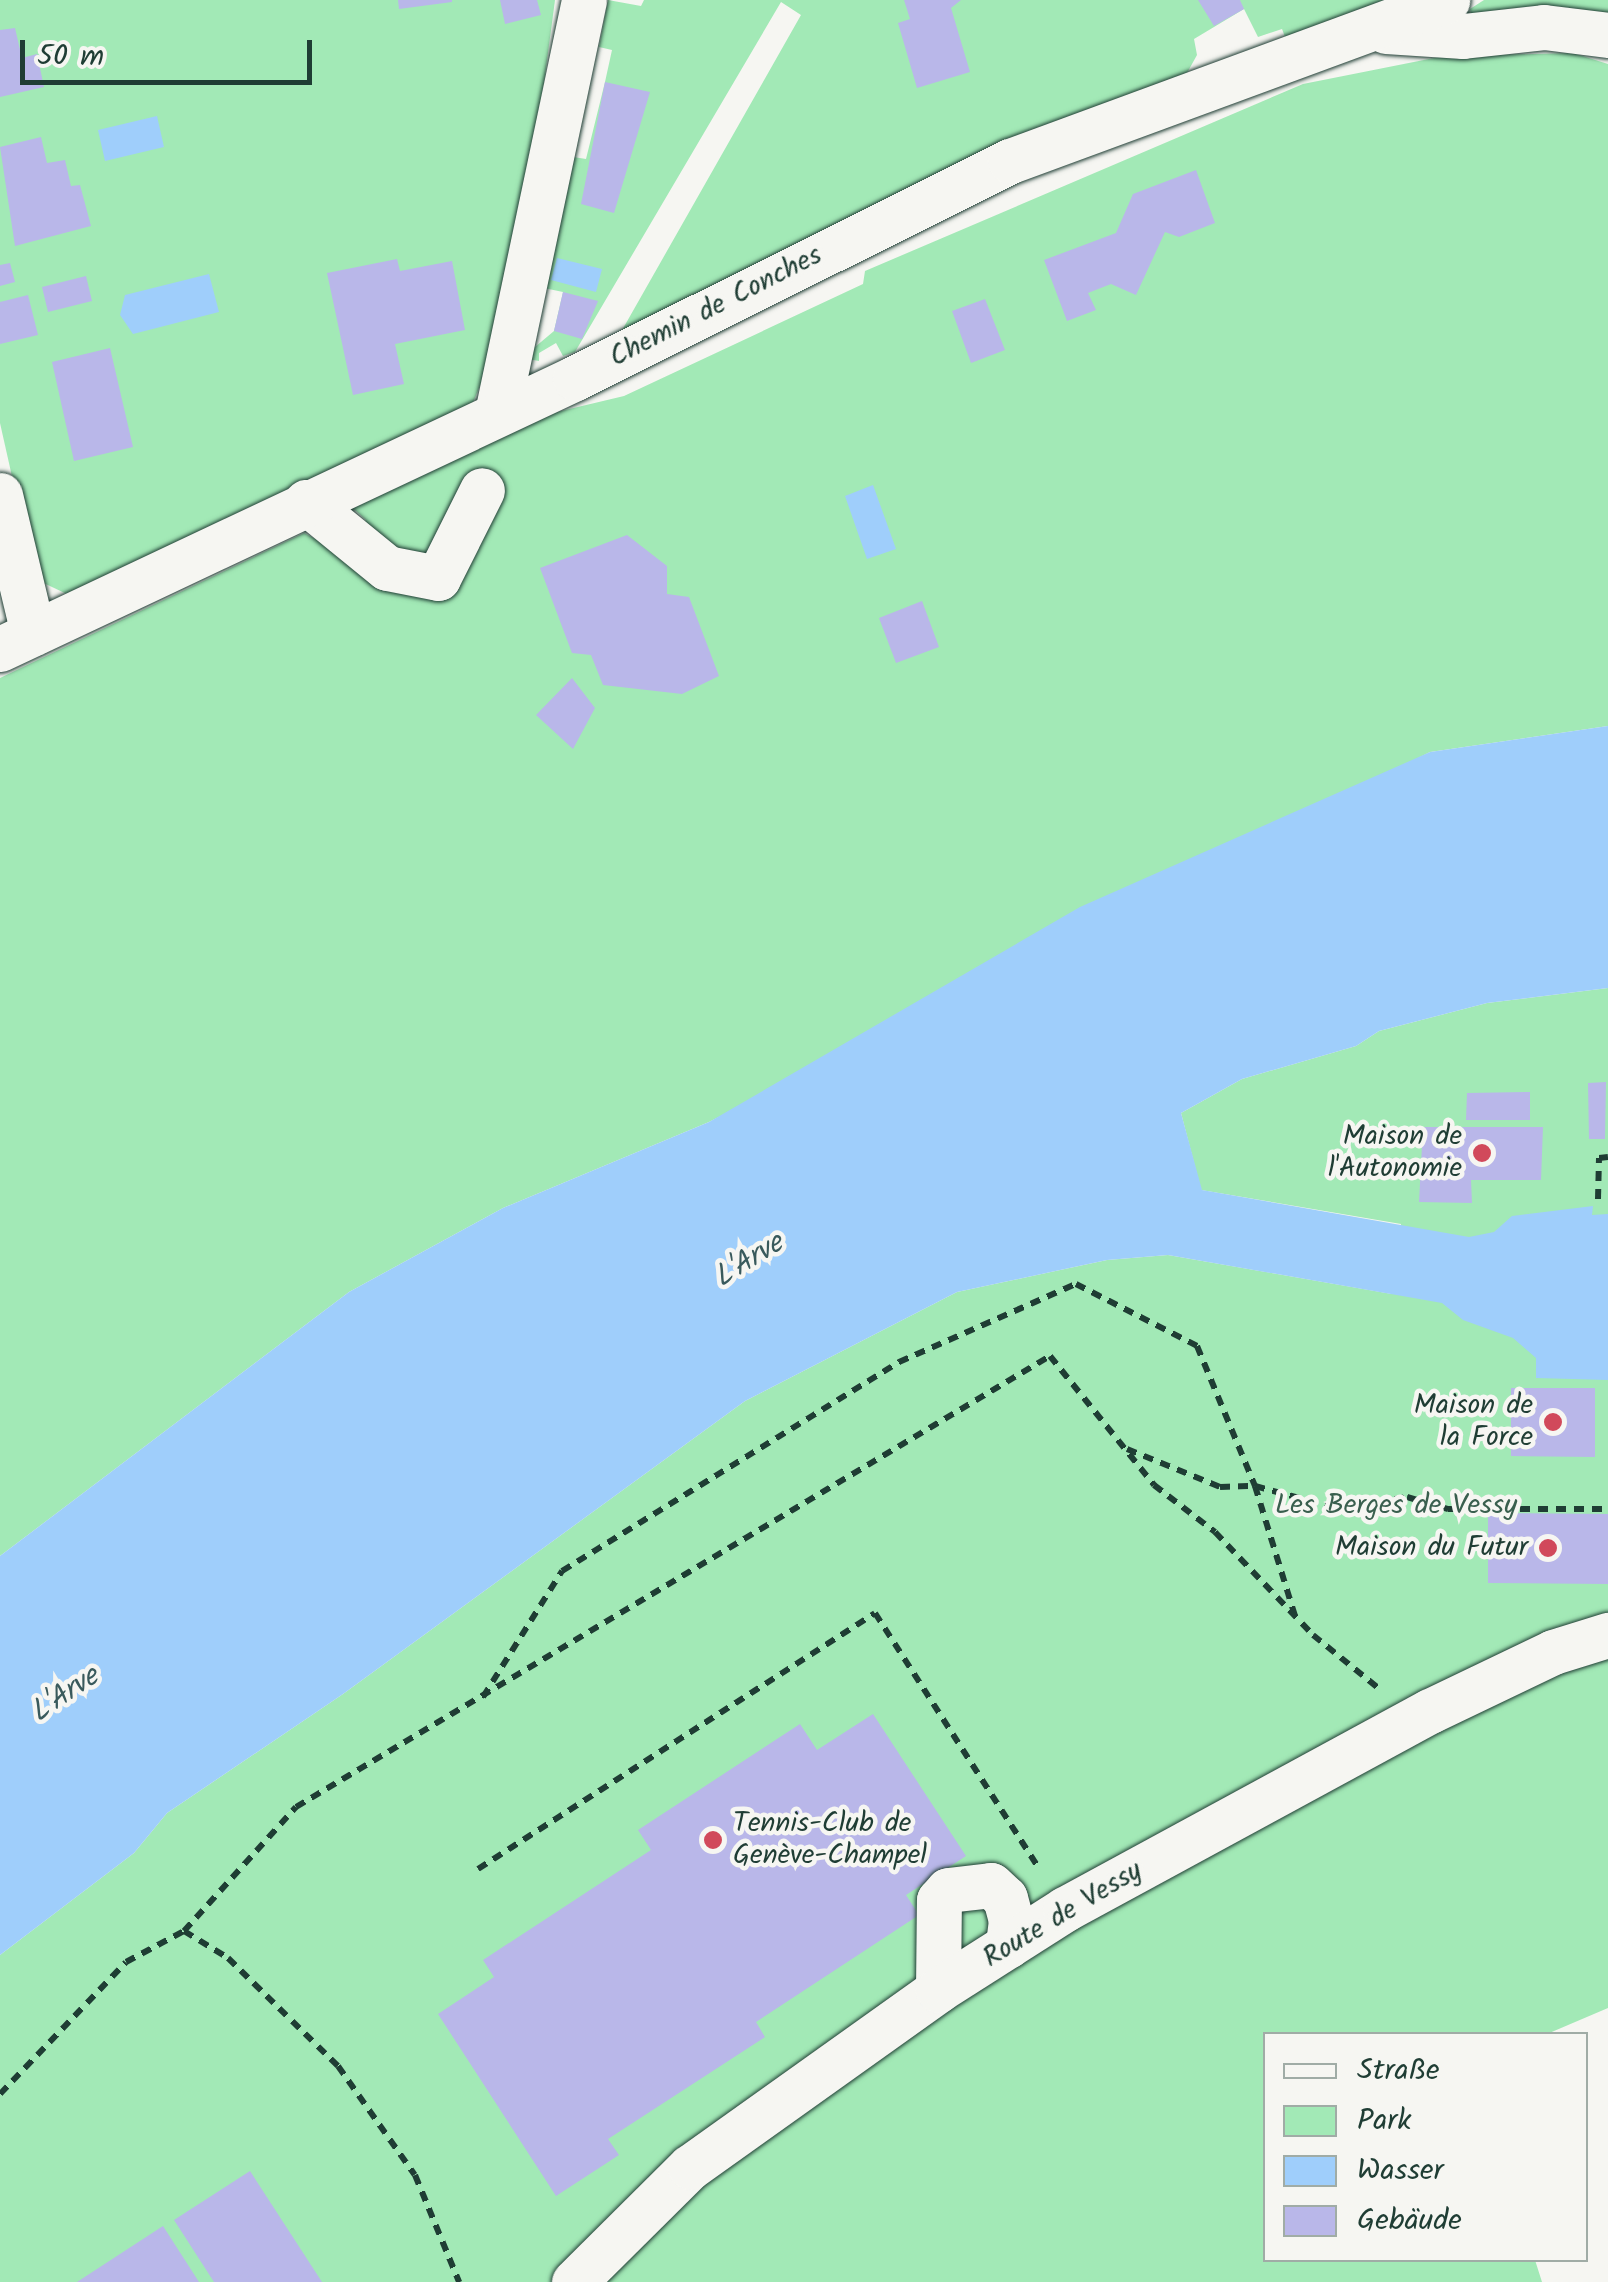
<!DOCTYPE html>
<html>
<head>
<meta charset="utf-8">
<style>
	body { margin:0 }
	#map { position:relative; width:1608px; height:2282px; overflow:hidden; background:#f6f6f2; font-family:Kalam,sans-serif }
	div>[style] { position:absolute }
	[style*='--x'] { left:calc(var(--x)*1px); top:calc(var(--y)*1px); width:calc(var(--w)*1px); rotate:calc(var(--a)*1deg) }
	.green>* { inset:0; background:#a2e9b6 }
	.water>* { inset:0; background:#9fcefb }
	.building>* { inset:0; background:#b9b7e9 }
	.path>* { height:6px; margin-top:-3px; transform-origin:0; background:repeating-linear-gradient(90deg,#1f3d34 0 10px,transparent 0 18px) }
	.roads { filter:drop-shadow(0 0 2px #1f3d34) drop-shadow(0 0 2px #1f3d34) }
	.minor>* { height:45px; margin:-22.5px; padding:0 22.5px; transform-origin:22.5px; border-radius:22.5px; background:#f6f6f2 }
	.dots>* { width:28px; height:28px; translate:-50% -50%; box-sizing:border-box; border:5px solid #f6f6f2; border-radius:50% }
	span { translate:-50% -50%; white-space:nowrap; text-align:center; line-height:1.15; -webkit-text-stroke:9px #f6f6f2; paint-order:stroke }
	.street-label { font-size:28px; color:#1f3d34 }
	.poi-label { font-size:28px; color:#1f3d34 }
	.right { translate:-100% -50%; text-align:right }
	.left { translate:0 -50%; text-align:left }
	.park-label { font-size:28px; color:#395f4e }
	.water-label { font-size:30px; color:#395a5c; font-style:italic }
	.legend { position:absolute; left:1263px; top:2032px; width:325px; height:230px; box-sizing:border-box; background:#f6f6f2; border:2px solid #a0aca6; margin:0; padding:12px 18px; list-style:none; font-size:30px; color:#1f3d34 }
	.legend li { display:flex; align-items:center; gap:20px; height:50px }
	.legend b { width:50px; border:2px solid #a0aca6 }
	.scale { position:absolute; left:20px; top:40px; width:292px; height:45px; box-sizing:border-box; border:5px solid #1f3d34; border-top:0; padding-left:12px; font-size:30px; line-height:35px; white-space:nowrap; color:#1f3d34; -webkit-text-stroke:8px #f6f6f2; paint-order:stroke }
</style>
</head>
<body>
<div id="map">
	<div class="green">
		<div style="clip-path:polygon(0 0,555px 0,542px 98px,484px 376px,472px 405px,69px 595px,35px 579px,0 423px)"></div>
		<div style="clip-path:polygon(608px 0,641px 6px,644px 0,1398px 0,1287px 42px,1282px 29px,1258px 37px,1244px 9px,1194px 39px,1197px 55px,1187px 73px,621px 332px,801px 15px,781px 2px,575px 352px,563px 356px,556px 343px,539px 353px,539px 361px,522px 358px,554px 331px,563px 292px,539px 287px,567px 156px,586px 159px,605px 82px,612px 50px,599px 47px)"></div>
		<div style="clip-path:polygon(1484px 0,1608px 0,1608px 14px,1540px 11px,1473px 25px,1470px 9px)"></div>
		<div style="clip-path:polygon(1573px 53px,1608px 64px,1608px 726px,1430px 752px,709px 1122px,503px 1208px,349px 1292px,0 1556px,0 678px,304px 533px,337px 550px,366px 520px,346px 502px,540px 416px,624px 396px,863px 284px,865px 271px,1303px 84px,1444px 56px)"></div>
		<div style="clip-path:polygon(1608px 988px,1608px 2008px,1547px 2034px,1266px 2034px,1266px 2260px,1535px 2260px,1542px 2282px,0 2282px,0 1955px,134px 1853px,167px 1813px,343px 1694px,745px 1401px,957px 1292px,1107px 1260px,1168px 1255px,1392px 1294px,1401px 1224px,1201px 1190px,1181px 1113px,1242px 1079px,1356px 1046px,1379px 1031px,1487px 1003px)"></div>
	</div>
	<div class="water">
		<div style="clip-path:polygon(157px 116px,164px 147px,105px 161px,98px 130px)"></div>
		<div style="clip-path:polygon(557px 258px,602px 269px,596px 292px,551px 280px)"></div>
		<div style="clip-path:polygon(209px 274px,219px 312px,133px 334px,120px 315px,125px 295px)"></div>
		<div style="clip-path:polygon(873px 485px,896px 549px,867px 559px,845px 496px)"></div>
		<div style="clip-path:polygon(1608px 726px,1608px 988px,1487px 1003px,1379px 1031px,1356px 1046px,1242px 1079px,1181px 1113px,1202px 1190px,1469px 1237px,1494px 1232px,1512px 1216px,1593px 1206px,1592px 1215px,1608px 1214px,1608px 1380px,1536px 1378px,1536px 1358px,1513px 1338px,1463px 1320px,1442px 1303px,1168px 1255px,1107px 1260px,957px 1292px,745px 1401px,343px 1694px,167px 1813px,134px 1853px,0 1955px,0 1556px,349px 1292px,503px 1208px,709px 1122px,1080px 907px,1430px 752px)"></div>
	</div>
	<div class="building">
		<div style="clip-path:polygon(398px 0,452px 0,452px 2px,399px 9px)"></div>
		<div style="clip-path:polygon(500px 0,537px 0,541px 15px,505px 24px)"></div>
		<div style="clip-path:polygon(904px 0,961px 0,951px 8px,970px 72px,917px 88px,898px 23px,910px 19px)"></div>
		<div style="clip-path:polygon(1198px 0,1240px 0,1244px 9px,1214px 26px)"></div>
		<div style="clip-path:polygon(15px 28px,22px 58px,37px 54px,44px 87px,0 97px,0 30px)"></div>
		<div style="clip-path:polygon(605px 82px,650px 92px,614px 213px,581px 204px)"></div>
		<div style="clip-path:polygon(41px 137px,47px 163px,65px 160px,71px 186px,80px 185px,91px 226px,15px 246px,0 147px)"></div>
		<div style="clip-path:polygon(1196px 170px,1215px 223px,1179px 237px,1165px 232px,1136px 295px,1111px 284px,1088px 293px,1096px 310px,1067px 321px,1044px 260px,1116px 233px,1133px 194px)"></div>
		<div style="clip-path:polygon(397px 259px,400px 271px,452px 261px,465px 330px,395px 344px,404px 384px,353px 395px,327px 273px)"></div>
		<div style="clip-path:polygon(10px 263px,15px 282px,0 286px,0 265px)"></div>
		<div style="clip-path:polygon(86px 276px,92px 301px,48px 312px,42px 287px)"></div>
		<div style="clip-path:polygon(563px 292px,598px 301px,582px 339px,554px 331px)"></div>
		<div style="clip-path:polygon(28px 295px,38px 335px,0 344px,0 302px)"></div>
		<div style="clip-path:polygon(985px 299px,1005px 350px,971px 363px,952px 311px)"></div>
		<div style="clip-path:polygon(110px 348px,133px 447px,74px 461px,52px 362px)"></div>
		<div style="clip-path:polygon(627px 535px,667px 566px,667px 594px,689px 597px,719px 676px,682px 694px,603px 685px,591px 655px,572px 653px,540px 568px)"></div>
		<div style="clip-path:polygon(922px 601px,939px 647px,896px 663px,879px 618px)"></div>
		<div style="clip-path:polygon(572px 678px,595px 708px,573px 749px,536px 715px)"></div>
		<div style="clip-path:polygon(1606px 1082px,1605px 1139px,1589px 1139px,1588px 1083px)"></div>
		<div style="clip-path:polygon(1530px 1092px,1530px 1120px,1466px 1120px,1467px 1093px)"></div>
		<div style="clip-path:polygon(1423px 1127px,1543px 1127px,1541px 1180px,1471px 1180px,1472px 1203px,1419px 1202px)"></div>
		<div style="clip-path:polygon(1511px 1388px,1595px 1388px,1595px 1457px,1511px 1456px)"></div>
		<div style="clip-path:polygon(1488px 1513px,1608px 1514px,1608px 1584px,1488px 1583px)"></div>
		<div style="clip-path:polygon(873px 1714px,966px 1856px,906px 1895px,919px 1915px,756px 2022px,765px 2037px,608px 2139px,619px 2155px,556px 2196px,438px 2014px,494px 1977px,483px 1960px,651px 1850px,638px 1830px,800px 1724px,817px 1750px)"></div>
		<div style="clip-path:polygon(250px 2171px,322px 2282px,214px 2282px,174px 2220px)"></div>
		<div style="clip-path:polygon(163px 2226px,199px 2282px,77px 2282px)"></div>
	</div>
	<div class="path">
		<div style="--x:1598;--y:1199;--w:41;--a:-88.6"></div>
		<div style="--x:1599;--y:1158;--w:9;--a:-6"></div>
		<div style="--x:1127;--y:1449;--w:100;--a:22.2"></div>
		<div style="--x:1220;--y:1487;--w:35;--a:-2"></div>
		<div style="--x:1255;--y:1486;--w:89;--a:15"></div>
		<div style="--x:1341;--y:1509;--w:67;--a:-10.3"></div>
		<div style="--x:1407;--y:1497;--w:43;--a:16.3"></div>
		<div style="--x:1448;--y:1509;--w:160;--a:0"></div>
		<div style="--x:483;--y:1697;--w:149;--a:-57.9"></div>
		<div style="--x:562;--y:1571;--w:397;--a:-31.8"></div>
		<div style="--x:899;--y:1362;--w:193;--a:-23.8"></div>
		<div style="--x:1076;--y:1284;--w:136;--a:27.1"></div>
		<div style="--x:1197;--y:1346;--w:152;--a:67.5"></div>
		<div style="--x:1255;--y:1486;--w:136;--a:72.9"></div>
		<div style="--x:478;--y:1869;--w:472;--a:-32.8"></div>
		<div style="--x:875;--y:1613;--w:305;--a:57.3"></div>
		<div style="--x:184;--y:1931;--w:52;--a:31.5"></div>
		<div style="--x:228;--y:1958;--w:154;--a:44.5"></div>
		<div style="--x:338;--y:2066;--w:133;--a:54.8"></div>
		<div style="--x:415;--y:2175;--w:116;--a:67.6"></div>
		<div style="--x:0;--y:2094;--w:182;--a:-46.3"></div>
		<div style="--x:126;--y:1962;--w:66;--a:-28.1"></div>
		<div style="--x:184;--y:1931;--w:167;--a:-47.9"></div>
		<div style="--x:296;--y:1807;--w:879;--a:-30.89"></div>
		<div style="--x:1050;--y:1356;--w:166;--a:51.1"></div>
		<div style="--x:1154;--y:1485;--w:77;--a:37.6"></div>
		<div style="--x:1215;--y:1532;--w:142;--a:46.4"></div>
		<div style="--x:1313;--y:1635;--w:89;--a:39.1"></div>
	</div>
	<div class="roads">
		<div class="minor">
			<div style="--x:1386;--y:31;--w:77;--a:3.7"></div>
			<div style="--x:1463;--y:36;--w:81;--a:-6.3"></div>
			<div style="--x:1544;--y:27;--w:64;--a:7.1"></div>
			<div style="--x:497;--y:413;--w:422;--a:-78.1"></div>
			<div style="--x:0;--y:495;--w:142;--a:76.6"></div>
			<div style="--x:306;--y:502;--w:104;--a:39.2"></div>
			<div style="--x:387;--y:568;--w:52;--a:11.1"></div>
			<div style="--x:438;--y:578;--w:98;--a:-63.4"></div>
			<div style="--x:0;--y:649;--w:636;--a:-25.23"></div>
			<div style="--x:575;--y:378;--w:486;--a:-26.5"></div>
			<div style="--x:1010;--y:161;--w:466;--a:-20.2"></div>
			<div style="--x:938;--y:1990;--w:90;--a:-89.4"></div>
			<div style="--x:939;--y:1900;--w:13;--a:-48"></div>
			<div style="--x:948;--y:1890;--w:43;--a:-6.6"></div>
			<div style="--x:991;--y:1885;--w:19;--a:43"></div>
			<div style="--x:1005;--y:1898;--w:23;--a:75"></div>
			<div style="--x:1011;--y:1920;--w:26;--a:97"></div>
			<div style="--x:574;--y:2282;--w:163;--a:-44.8"></div>
			<div style="--x:690;--y:2167;--w:305;--a:-35.5"></div>
			<div style="--x:938;--y:1990;--w:151;--a:-32.5"></div>
			<div style="--x:1065;--y:1909;--w:415;--a:-28.5"></div>
			<div style="--x:1430;--y:1711;--w:136;--a:-25.6"></div>
			<div style="--x:1553;--y:1652;--w:58;--a:-17.2"></div>
		</div>
	</div>
	<div class="dots">
		<div style="left:1482px;top:1153px;background:#d1495b"></div>
		<div style="left:1553px;top:1422px;background:#d1495b"></div>
		<div style="left:1548px;top:1548px;background:#d1495b"></div>
		<div style="left:713px;top:1840px;background:#d1495b"></div>
	</div>
	<div class="street-label">
		<span style="left:716px;top:307px;rotate:-27deg">Chemin de Conches</span>
		<span style="left:1063px;top:1915px;rotate:-31deg">Route de Vessy</span>
	</div>
	<div class="poi-label">
		<span class="right" style="left:1462px;top:1153px">Maison de<br>l'Autonomie</span>
		<span class="right" style="left:1533px;top:1422px">Maison de<br>la Force</span>
		<span class="right" style="left:1528px;top:1548px">Maison du Futur</span>
		<span class="left" style="left:733px;top:1840px">Tennis-Club de<br>Genève-Champel</span>
	</div>
	<div class="park-label">
		<span style="left:1396px;top:1506px">Les Berges de Vessy</span>
	</div>
	<div class="water-label">
		<span style="left:749px;top:1261px;rotate:-32deg">L'Arve</span>
		<span style="left:65px;top:1695px;rotate:-34deg">L'Arve</span>
	</div>
	<ul class="legend">
	<li><b style="height:12px;background:#f6f6f2"></b>Straße</li>
	<li><b style="height:28px;background:#a2e9b6"></b>Park</li>
	<li><b style="height:28px;background:#9fcefb"></b>Wasser</li>
	<li><b style="height:28px;background:#b9b7e9"></b>Gebäude</li>
	</ul>
	<div class="scale">50 m</div>
</div>
</body>
</html>
